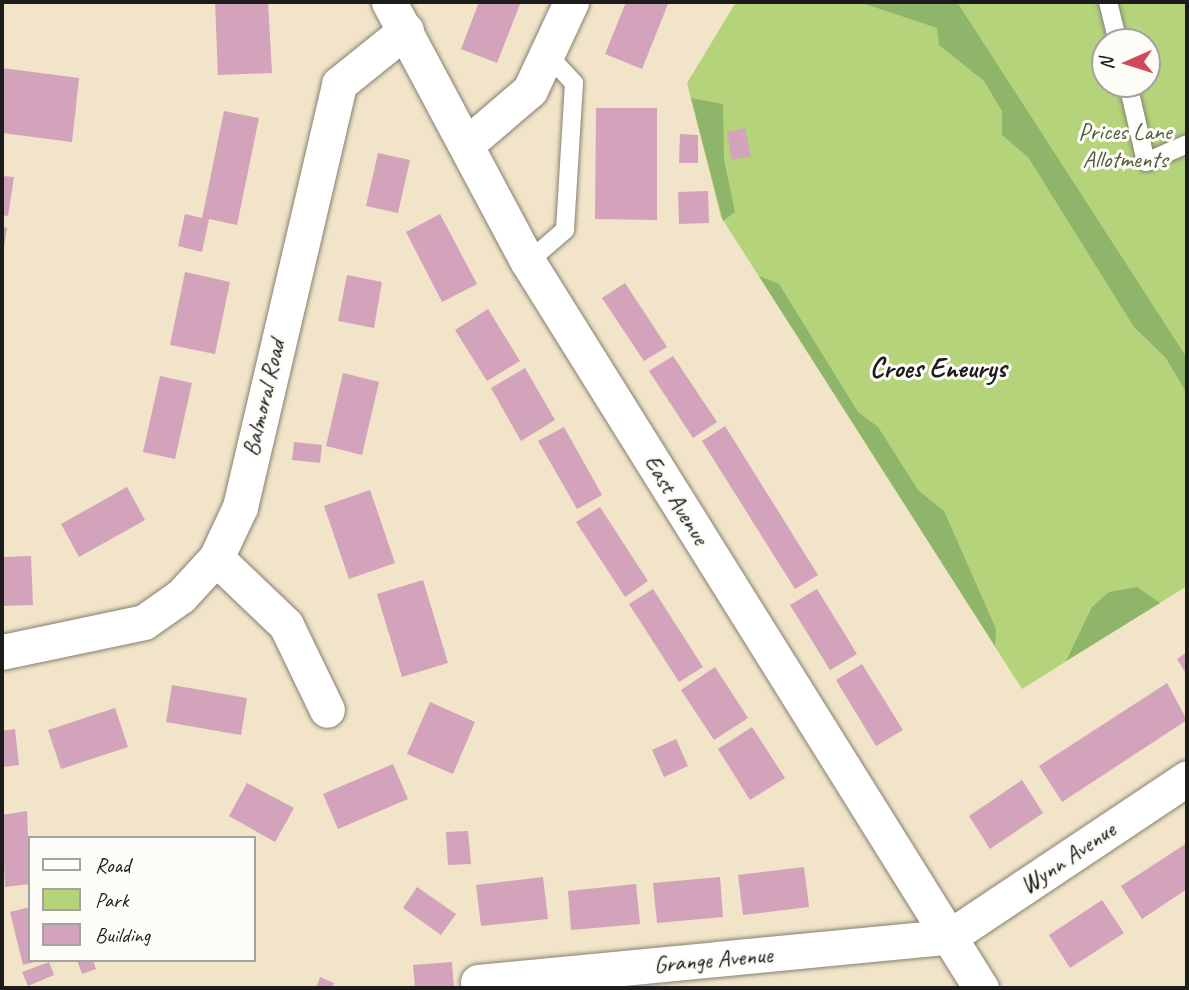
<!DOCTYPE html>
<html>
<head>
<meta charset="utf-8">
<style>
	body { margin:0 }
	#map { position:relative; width:1189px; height:990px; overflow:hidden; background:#f1e4c9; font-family:Caveat,sans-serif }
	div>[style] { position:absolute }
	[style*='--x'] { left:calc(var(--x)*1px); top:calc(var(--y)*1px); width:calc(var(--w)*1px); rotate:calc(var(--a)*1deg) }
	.green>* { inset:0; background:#b4d37b }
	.forest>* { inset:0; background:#8fb56b }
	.building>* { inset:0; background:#d3a2bb }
	.roads { filter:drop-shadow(0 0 2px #868072) drop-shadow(0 0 2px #868072) }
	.lane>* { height:18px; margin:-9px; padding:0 9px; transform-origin:9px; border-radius:9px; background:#fff }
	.street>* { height:35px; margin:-17.5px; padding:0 17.5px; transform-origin:17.5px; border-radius:17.5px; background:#fff }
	span { translate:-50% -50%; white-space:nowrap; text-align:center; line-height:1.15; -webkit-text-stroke:6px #fdfcf7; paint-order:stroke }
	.park-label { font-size:24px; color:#515c3d }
	.street-label { font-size:24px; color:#1c1c1c }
	.quarter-label { font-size:28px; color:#1c1c1c; font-weight:700 }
	.frame { position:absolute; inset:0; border:4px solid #1c1c1c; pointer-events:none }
	.legend { position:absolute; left:28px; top:836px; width:228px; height:126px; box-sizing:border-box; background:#fdfcf7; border:2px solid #a3a29f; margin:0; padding:9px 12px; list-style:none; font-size:21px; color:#1c1c1c }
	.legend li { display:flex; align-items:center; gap:14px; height:35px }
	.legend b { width:35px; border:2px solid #a3a29f }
	.north { position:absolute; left:1091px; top:28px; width:70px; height:70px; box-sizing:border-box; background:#fdfcf7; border:2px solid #a3a29f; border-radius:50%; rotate:267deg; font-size:19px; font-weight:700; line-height:28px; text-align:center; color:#1c1c1c }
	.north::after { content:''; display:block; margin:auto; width:24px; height:32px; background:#d1495b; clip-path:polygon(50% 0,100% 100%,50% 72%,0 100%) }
</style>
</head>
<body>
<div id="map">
	<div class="green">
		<div style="clip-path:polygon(evenodd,736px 2px,1187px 2px,1187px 586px,1022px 689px,721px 217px,687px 83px,736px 2px,1105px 42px,1147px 42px,1147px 84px,1105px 84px,1105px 42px)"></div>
	</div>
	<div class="forest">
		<div style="clip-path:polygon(859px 2px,957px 2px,1187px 358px,1187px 394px,1166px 358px,1134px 327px,1028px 157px,1002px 135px,1002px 111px,984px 81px,939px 45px,937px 28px)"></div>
		<div style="clip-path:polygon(691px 98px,723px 104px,724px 160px,735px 212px,723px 221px)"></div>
		<div style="clip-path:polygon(759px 276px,779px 284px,858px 412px,878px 427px,918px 490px,944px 511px,996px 629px,995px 646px)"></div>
		<div style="clip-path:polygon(1137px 587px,1160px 603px,1066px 661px,1092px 607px,1109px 592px)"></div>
	</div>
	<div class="building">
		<div style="clip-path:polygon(215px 2px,268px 2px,272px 73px,218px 75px)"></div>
		<div style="clip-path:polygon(479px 2px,520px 4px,497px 63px,461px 49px)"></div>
		<div style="clip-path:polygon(626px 2px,668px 4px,642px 69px,605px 54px)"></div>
		<div style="clip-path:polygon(2px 68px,79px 78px,72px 142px,2px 133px)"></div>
		<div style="clip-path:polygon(596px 108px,657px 108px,657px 220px,595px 219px)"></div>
		<div style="clip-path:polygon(224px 111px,259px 118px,237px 225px,209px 219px,202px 252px,178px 246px,185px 214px,202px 218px)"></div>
		<div style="clip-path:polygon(745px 128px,751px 156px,732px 160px,727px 132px)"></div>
		<div style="clip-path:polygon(680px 134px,698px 135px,698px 163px,679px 163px)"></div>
		<div style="clip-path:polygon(378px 153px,410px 160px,398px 213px,366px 206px)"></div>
		<div style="clip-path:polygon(2px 176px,14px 177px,8px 216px,2px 215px)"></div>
		<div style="clip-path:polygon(708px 191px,709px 223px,679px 224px,678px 192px)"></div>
		<div style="clip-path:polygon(440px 214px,477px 284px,442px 302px,406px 232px)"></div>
		<div style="clip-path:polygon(2px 227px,7px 228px,3px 254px,2px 254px)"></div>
		<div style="clip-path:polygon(185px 272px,230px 282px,215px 354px,170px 345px)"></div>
		<div style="clip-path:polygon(347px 275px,382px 282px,374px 328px,338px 321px)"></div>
		<div style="clip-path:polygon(625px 283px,667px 347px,644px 361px,602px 298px)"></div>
		<div style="clip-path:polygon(488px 309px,520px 361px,487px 381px,455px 330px)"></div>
		<div style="clip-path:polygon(673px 356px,717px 422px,693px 438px,649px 371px)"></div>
		<div style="clip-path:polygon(525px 368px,555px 420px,521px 441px,491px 388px)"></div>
		<div style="clip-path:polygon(343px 373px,379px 382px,362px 455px,326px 446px)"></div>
		<div style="clip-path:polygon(160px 376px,192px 383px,175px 459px,143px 452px)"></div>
		<div style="clip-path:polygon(725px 426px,818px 575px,795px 589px,702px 441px)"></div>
		<div style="clip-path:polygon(564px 427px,602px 495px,577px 509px,538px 441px)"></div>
		<div style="clip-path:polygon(294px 442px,322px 445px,320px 463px,292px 460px)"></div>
		<div style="clip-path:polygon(127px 487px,145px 520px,79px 557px,61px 524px)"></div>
		<div style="clip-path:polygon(370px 490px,395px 563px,349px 579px,324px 506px)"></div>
		<div style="clip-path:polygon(600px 507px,648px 581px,625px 597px,576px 522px)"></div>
		<div style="clip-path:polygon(31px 556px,33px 605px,2px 606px,2px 557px)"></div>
		<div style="clip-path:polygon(423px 580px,448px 663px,402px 677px,377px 594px)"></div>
		<div style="clip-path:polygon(653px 589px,703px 667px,679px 682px,629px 604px)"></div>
		<div style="clip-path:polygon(817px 589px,857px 654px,830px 670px,790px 605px)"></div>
		<div style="clip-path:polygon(1187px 652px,1187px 675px,1177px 659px)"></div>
		<div style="clip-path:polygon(862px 664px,903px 730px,876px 746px,836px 680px)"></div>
		<div style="clip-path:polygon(715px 667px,748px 718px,714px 740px,681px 690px)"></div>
		<div style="clip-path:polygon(1167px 683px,1187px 720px,1062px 802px,1039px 766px)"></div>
		<div style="clip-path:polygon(172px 685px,247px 698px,241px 735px,166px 722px)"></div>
		<div style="clip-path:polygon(430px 702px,475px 722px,453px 774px,407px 754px)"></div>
		<div style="clip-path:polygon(115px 708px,128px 747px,61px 769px,48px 730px)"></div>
		<div style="clip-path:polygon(752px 727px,785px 778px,750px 800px,718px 749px)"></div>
		<div style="clip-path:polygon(15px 729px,19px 765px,2px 767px,2px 731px)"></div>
		<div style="clip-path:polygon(676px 739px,688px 766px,664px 777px,652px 750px)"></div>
		<div style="clip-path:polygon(393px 764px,408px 799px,338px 829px,323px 794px)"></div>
		<div style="clip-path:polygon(1022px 780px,1043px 813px,990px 849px,969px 816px)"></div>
		<div style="clip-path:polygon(247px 783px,294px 808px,275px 842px,229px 816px)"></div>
		<div style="clip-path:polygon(27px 811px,30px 884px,5px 887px,2px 815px)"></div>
		<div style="clip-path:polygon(468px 831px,471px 864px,448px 865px,446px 832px)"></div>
		<div style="clip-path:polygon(1187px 843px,1187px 889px,1142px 919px,1121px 886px)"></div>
		<div style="clip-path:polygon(804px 867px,809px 907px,743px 915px,738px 875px)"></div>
		<div style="clip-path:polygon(543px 877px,548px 919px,481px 926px,476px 885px)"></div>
		<div style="clip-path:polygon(720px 877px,723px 917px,657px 923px,653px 883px)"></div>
		<div style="clip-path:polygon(636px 884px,640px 924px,571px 930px,568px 891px)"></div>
		<div style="clip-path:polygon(417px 887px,456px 914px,441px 935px,403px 908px)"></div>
		<div style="clip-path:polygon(1102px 900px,1124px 933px,1070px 968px,1049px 935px)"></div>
		<div style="clip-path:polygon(30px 907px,30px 960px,38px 961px,23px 965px,10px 912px)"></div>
		<div style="clip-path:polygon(77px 960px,93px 960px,96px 969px,82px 974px)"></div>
		<div style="clip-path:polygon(49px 962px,54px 975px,28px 986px,22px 972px)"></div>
		<div style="clip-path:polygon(452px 962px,454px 988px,415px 988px,413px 965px)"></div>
		<div style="clip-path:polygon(320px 977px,334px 983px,332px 988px,316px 988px)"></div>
	</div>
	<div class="roads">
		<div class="lane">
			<div style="--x:1108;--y:2;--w:41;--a:76"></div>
			<div style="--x:1128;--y:84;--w:80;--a:77"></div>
			<div style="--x:1146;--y:162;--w:45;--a:-23.7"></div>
			<div style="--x:528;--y:262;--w:49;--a:-40.9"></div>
			<div style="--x:565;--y:230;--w:147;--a:-86.5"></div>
			<div style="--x:574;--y:83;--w:35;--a:-133"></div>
		</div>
		<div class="street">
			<div style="--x:389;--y:2;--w:295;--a:61.9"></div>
			<div style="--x:528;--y:262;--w:856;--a:58.04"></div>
			<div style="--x:467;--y:144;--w:83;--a:-40.6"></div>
			<div style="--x:530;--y:90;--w:97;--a:-65"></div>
			<div style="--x:216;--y:558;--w:97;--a:43.7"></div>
			<div style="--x:286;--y:625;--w:94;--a:64.2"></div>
			<div style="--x:2;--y:652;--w:145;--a:-11.9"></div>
			<div style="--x:144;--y:622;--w:45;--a:-35.1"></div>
			<div style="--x:181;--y:596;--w:52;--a:-47.4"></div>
			<div style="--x:216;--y:558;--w:56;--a:-64.8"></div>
			<div style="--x:240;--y:507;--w:434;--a:-76.8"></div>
			<div style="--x:339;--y:84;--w:86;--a:-38.9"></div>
			<div style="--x:478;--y:982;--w:473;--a:-5.5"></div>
			<div style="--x:949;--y:937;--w:286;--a:-33.7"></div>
		</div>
	</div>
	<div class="park-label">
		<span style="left:1125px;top:146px">Prices Lane<br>Allotments</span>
	</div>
	<div class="street-label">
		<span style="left:264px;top:398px;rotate:-77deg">Balmoral Road</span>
		<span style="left:676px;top:500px;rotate:58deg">East Avenue</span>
		<span style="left:1068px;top:858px;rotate:-34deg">Wynn Avenue</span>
		<span style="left:713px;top:960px;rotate:-5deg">Grange Avenue</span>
	</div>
	<div class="quarter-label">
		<span style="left:938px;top:368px">Croes Eneurys</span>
	</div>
	<div class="frame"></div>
	<ul class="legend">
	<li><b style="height:9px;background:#fff"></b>Road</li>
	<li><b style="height:19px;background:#b4d37b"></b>Park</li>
	<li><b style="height:19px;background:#d3a2bb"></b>Building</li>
	</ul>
	<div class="north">N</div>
</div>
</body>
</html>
